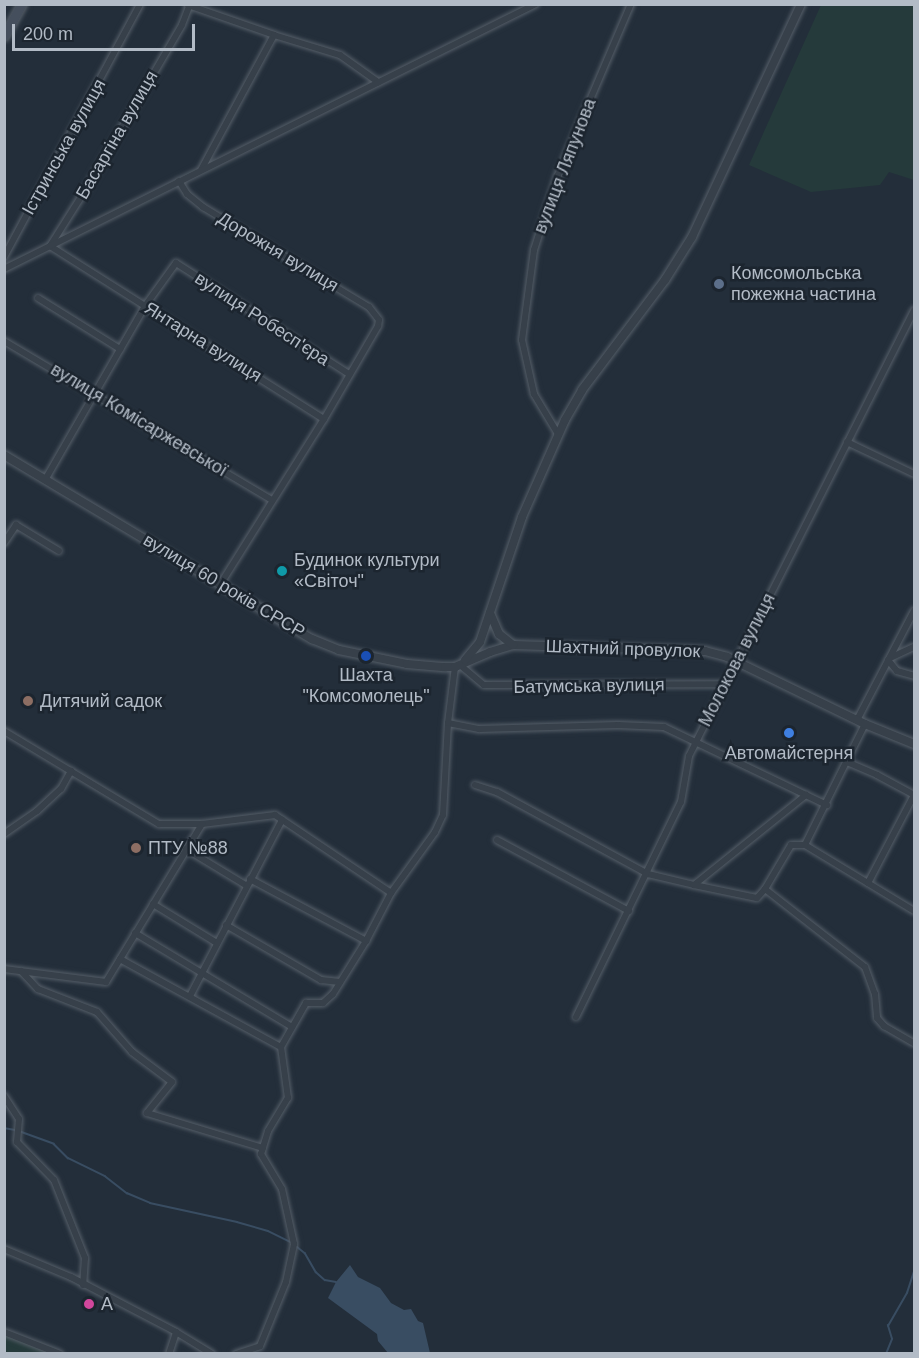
<!DOCTYPE html>
<html>
<head>
<meta charset="utf-8">
<style>
	body { margin:0 }
	#map { position:relative; width:919px; height:1358px; overflow:hidden; background:#232e3a; font-family:Helvetica,sans-serif }
	div>[style] { position:absolute }
	[style*='--x'] { left:calc(var(--x)*1px); top:calc(var(--y)*1px); width:calc(var(--w)*1px); rotate:calc(var(--a)*1deg) }
	.green>* { inset:0; background:#253a3b }
	.water>* { inset:0; background:#394d62 }
	.stream>* { height:1.5px; margin:-0.75px; padding:0 0.75px; transform-origin:0.75px; border-radius:0.75px; background:#394d62 }
	.roads { filter:drop-shadow(0 0 2px #555e68) drop-shadow(0 0 2px #555e68) }
	.minor>* { height:6px; margin:-3px; padding:0 3px; transform-origin:3px; border-radius:3px; background:#37404a }
	.tertiary>* { height:8px; margin:-4px; padding:0 4px; transform-origin:4px; border-radius:4px; background:#37404a }
	.secondary>* { height:9px; margin:-4.5px; padding:0 4.5px; transform-origin:4.5px; border-radius:4.5px; background:#454f5d }
	.dots>* { width:16px; height:16px; translate:-50% -50%; box-sizing:border-box; border:3px solid #1c252f; border-radius:50% }
	span { translate:-50% -50%; white-space:nowrap; text-align:center; line-height:1.15; -webkit-text-stroke:5px #1c252f; paint-order:stroke }
	.street-label { font-size:18px; color:#b2bbc6 }
	.poi-label { font-size:18px; color:#b2bbc6 }
	.left { translate:0 -50%; text-align:left }
	.frame { position:absolute; inset:0; border:6px solid #b2bbc6; pointer-events:none }
	.scale { position:absolute; left:12px; top:24px; width:183px; height:27px; box-sizing:border-box; border:3px solid #b2bbc6; border-top:0; padding-left:8px; font-size:18px; line-height:21px; white-space:nowrap; color:#b2bbc6; -webkit-text-stroke:4px #1c252f; paint-order:stroke }
</style>
</head>
<body>
<div id="map">
	<div class="green">
		<div style="clip-path:polygon(821px 5px,914px 5px,914px 180px,889px 172px,880px 185px,811px 192px,749px 165px)"></div>
		<div style="clip-path:polygon(4px 1332px,60px 1353px,5px 1353px)"></div>
	</div>
	<div class="water">
		<div style="clip-path:polygon(350px 1265px,358px 1277px,380px 1288px,391px 1303px,404px 1310px,411px 1309px,418px 1321px,423px 1323px,430px 1353px,388px 1353px,378px 1341px,377px 1334px,328px 1298px,336px 1282px)"></div>
	</div>
	<div class="stream">
		<div style="--x:4;--y:1128;--w:11;--a:10"></div>
		<div style="--x:19;--y:1131;--w:37;--a:20"></div>
		<div style="--x:54;--y:1144;--w:20;--a:45"></div>
		<div style="--x:68;--y:1158;--w:41;--a:25.9"></div>
		<div style="--x:105;--y:1176;--w:28;--a:38"></div>
		<div style="--x:127;--y:1193;--w:25;--a:23"></div>
		<div style="--x:150;--y:1203;--w:89;--a:12.3"></div>
		<div style="--x:237;--y:1222;--w:32;--a:16"></div>
		<div style="--x:268;--y:1231;--w:25;--a:26"></div>
		<div style="--x:295;--y:1245;--w:13;--a:39"></div>
		<div style="--x:305;--y:1253;--w:22;--a:60"></div>
		<div style="--x:316;--y:1272;--w:12;--a:42"></div>
		<div style="--x:325;--y:1280;--w:11;--a:10"></div>
		<div style="--x:886;--y:1354;--w:16;--a:-68"></div>
		<div style="--x:892;--y:1339;--w:14;--a:-107"></div>
		<div style="--x:888;--y:1326;--w:38;--a:-60"></div>
		<div style="--x:907;--y:1293;--w:23;--a:-72"></div>
	</div>
	<div class="roads">
		<div class="minor">
			<div style="--x:190;--y:4;--w:22;--a:111"></div>
			<div style="--x:182;--y:25;--w:186;--a:120.3"></div>
			<div style="--x:88;--y:186;--w:71;--a:122.3"></div>
			<div style="--x:50;--y:246;--w:324;--a:32.3"></div>
			<div style="--x:188;--y:5;--w:91;--a:19.2"></div>
			<div style="--x:274;--y:35;--w:153;--a:118.4"></div>
			<div style="--x:274;--y:35;--w:69;--a:16.9"></div>
			<div style="--x:340;--y:55;--w:47;--a:35.4"></div>
			<div style="--x:179;--y:181;--w:15;--a:58"></div>
			<div style="--x:187;--y:194;--w:21;--a:39"></div>
			<div style="--x:203;--y:207;--w:194;--a:31.1"></div>
			<div style="--x:369;--y:307;--w:16;--a:52"></div>
			<div style="--x:379;--y:320;--w:6;--a:99"></div>
			<div style="--x:378;--y:326;--w:108;--a:120.1"></div>
			<div style="--x:324;--y:419;--w:194;--a:122.1"></div>
			<div style="--x:4;--y:257;--w:287;--a:-61.7"></div>
			<div style="--x:4;--y:269;--w:594;--a:-26.48"></div>
			<div style="--x:38;--y:298;--w:97;--a:31.9"></div>
			<div style="--x:4;--y:341;--w:312;--a:30.7"></div>
			<div style="--x:558;--y:434;--w:47;--a:-121"></div>
			<div style="--x:534;--y:394;--w:55;--a:-102.5"></div>
			<div style="--x:522;--y:340;--w:91;--a:-82.4"></div>
			<div style="--x:534;--y:250;--w:79;--a:-72.3"></div>
			<div style="--x:558;--y:175;--w:186;--a:-66.9"></div>
			<div style="--x:847;--y:442;--w:74;--a:25.5"></div>
			<div style="--x:45;--y:480;--w:201;--a:-60.1"></div>
			<div style="--x:145;--y:306;--w:53;--a:-54.2"></div>
			<div style="--x:176;--y:263;--w:206;--a:32.7"></div>
			<div style="--x:4;--y:543;--w:22;--a:-56"></div>
			<div style="--x:16;--y:525;--w:50;--a:31.2"></div>
			<div style="--x:890;--y:658;--w:26;--a:-25"></div>
			<div style="--x:888;--y:660;--w:14;--a:51"></div>
			<div style="--x:897;--y:671;--w:18;--a:16"></div>
			<div style="--x:460;--y:665;--w:31;--a:40"></div>
			<div style="--x:484;--y:685;--w:241;--a:-0.2"></div>
			<div style="--x:857;--y:720;--w:123;--a:-62.4"></div>
			<div style="--x:448;--y:723;--w:32;--a:11"></div>
			<div style="--x:479;--y:729;--w:139;--a:-1.6"></div>
			<div style="--x:618;--y:725;--w:46;--a:2.5"></div>
			<div style="--x:664;--y:727;--w:181;--a:25.6"></div>
			<div style="--x:865;--y:724;--w:135;--a:116.4"></div>
			<div style="--x:805;--y:845;--w:127;--a:31.2"></div>
			<div style="--x:4;--y:731;--w:181;--a:31"></div>
			<div style="--x:159;--y:824;--w:43;--a:0"></div>
			<div style="--x:202;--y:824;--w:74;--a:-7"></div>
			<div style="--x:275;--y:815;--w:140;--a:33.9"></div>
			<div style="--x:391;--y:893;--w:75;--a:-54.2"></div>
			<div style="--x:435;--y:832;--w:19;--a:-65"></div>
			<div style="--x:443;--y:815;--w:92;--a:-86.9"></div>
			<div style="--x:448;--y:723;--w:56;--a:-82.9"></div>
			<div style="--x:847;--y:762;--w:33;--a:23"></div>
			<div style="--x:877;--y:775;--w:42;--a:28.4"></div>
			<div style="--x:475;--y:785;--w:23;--a:18"></div>
			<div style="--x:497;--y:792;--w:172;--a:28.5"></div>
			<div style="--x:648;--y:874;--w:47;--a:13.4"></div>
			<div style="--x:694;--y:885;--w:144;--a:-38.8"></div>
			<div style="--x:4;--y:834;--w:40;--a:-34.9"></div>
			<div style="--x:37;--y:811;--w:33;--a:-43"></div>
			<div style="--x:61;--y:789;--w:21;--a:-61"></div>
			<div style="--x:497;--y:840;--w:150;--a:28.3"></div>
			<div style="--x:186;--y:849;--w:71;--a:31.2"></div>
			<div style="--x:250;--y:879;--w:132;--a:28.1"></div>
			<div style="--x:868;--y:883;--w:99;--a:-62.4"></div>
			<div style="--x:694;--y:885;--w:64;--a:11.7"></div>
			<div style="--x:757;--y:898;--w:12;--a:-48"></div>
			<div style="--x:765;--y:889;--w:51;--a:-59.4"></div>
			<div style="--x:791;--y:845;--w:14;--a:0"></div>
			<div style="--x:765;--y:889;--w:127;--a:38"></div>
			<div style="--x:865;--y:967;--w:29;--a:70"></div>
			<div style="--x:875;--y:994;--w:24;--a:85"></div>
			<div style="--x:877;--y:1018;--w:11;--a:49"></div>
			<div style="--x:884;--y:1026;--w:34;--a:30"></div>
			<div style="--x:153;--y:904;--w:75;--a:31.4"></div>
			<div style="--x:226;--y:925;--w:110;--a:30.1"></div>
			<div style="--x:321;--y:980;--w:19;--a:6"></div>
			<div style="--x:135;--y:933;--w:183;--a:30.9"></div>
			<div style="--x:120;--y:959;--w:183;--a:28.7"></div>
			<div style="--x:281;--y:1047;--w:51;--a:-60.4"></div>
			<div style="--x:306;--y:1003;--w:17;--a:0"></div>
			<div style="--x:323;--y:1003;--w:13;--a:-42"></div>
			<div style="--x:333;--y:994;--w:62;--a:-58.1"></div>
			<div style="--x:366;--y:941;--w:54;--a:-62.5"></div>
			<div style="--x:4;--y:969;--w:103;--a:7.3"></div>
			<div style="--x:106;--y:982;--w:185;--a:-58.7"></div>
			<div style="--x:21;--y:971;--w:25;--a:47"></div>
			<div style="--x:38;--y:989;--w:63;--a:21.3"></div>
			<div style="--x:97;--y:1012;--w:53;--a:48.8"></div>
			<div style="--x:132;--y:1052;--w:50;--a:36.9"></div>
			<div style="--x:172;--y:1082;--w:40;--a:129"></div>
			<div style="--x:147;--y:1113;--w:121;--a:16.8"></div>
			<div style="--x:190;--y:996;--w:199;--a:-62.4"></div>
			<div style="--x:576;--y:1017;--w:239;--a:-64"></div>
			<div style="--x:681;--y:802;--w:47;--a:-80.1"></div>
			<div style="--x:689;--y:756;--w:13;--a:-63"></div>
			<div style="--x:695;--y:744;--w:486;--a:-63.2"></div>
			<div style="--x:4;--y:1096;--w:27;--a:57"></div>
			<div style="--x:19;--y:1119;--w:23;--a:95"></div>
			<div style="--x:17;--y:1142;--w:53;--a:45.8"></div>
			<div style="--x:54;--y:1180;--w:84;--a:68.3"></div>
			<div style="--x:85;--y:1258;--w:27;--a:94"></div>
			<div style="--x:4;--y:1249;--w:73;--a:22.7"></div>
			<div style="--x:71;--y:1277;--w:119;--a:27.6"></div>
			<div style="--x:176;--y:1332;--w:42;--a:31.4"></div>
			<div style="--x:4;--y:1332;--w:60;--a:21.4"></div>
			<div style="--x:169;--y:1354;--w:23;--a:-72"></div>
			<div style="--x:236;--y:1354;--w:25;--a:-18"></div>
			<div style="--x:260;--y:1346;--w:69;--a:-67.9"></div>
			<div style="--x:286;--y:1282;--w:39;--a:-78"></div>
			<div style="--x:294;--y:1244;--w:56;--a:-102.3"></div>
			<div style="--x:282;--y:1189;--w:41;--a:-121"></div>
			<div style="--x:261;--y:1154;--w:24;--a:-73"></div>
			<div style="--x:268;--y:1131;--w:39;--a:-59"></div>
			<div style="--x:288;--y:1098;--w:51;--a:-97.8"></div>
		</div>
		<div class="tertiary">
			<div style="--x:4;--y:455;--w:359;--a:30.9"></div>
			<div style="--x:312;--y:639;--w:29;--a:22"></div>
			<div style="--x:339;--y:650;--w:69;--a:11.6"></div>
			<div style="--x:407;--y:664;--w:38;--a:5"></div>
			<div style="--x:445;--y:667;--w:10;--a:0"></div>
			<div style="--x:455;--y:667;--w:38;--a:-23"></div>
			<div style="--x:490;--y:652;--w:24;--a:-17"></div>
			<div style="--x:513;--y:645;--w:192;--a:1.8"></div>
			<div style="--x:705;--y:651;--w:23;--a:15"></div>
			<div style="--x:727;--y:657;--w:153;--a:25.9"></div>
			<div style="--x:865;--y:724;--w:53;--a:22.2"></div>
			<div style="--x:490;--y:613;--w:23;--a:67"></div>
			<div style="--x:499;--y:634;--w:18;--a:38"></div>
			<div style="--x:465;--y:660;--w:23;--a:-50"></div>
			<div style="--x:480;--y:642;--w:132;--a:-71.4"></div>
			<div style="--x:522;--y:517;--w:106;--a:-66.1"></div>
			<div style="--x:565;--y:420;--w:34;--a:-60"></div>
			<div style="--x:582;--y:390;--w:138;--a:-53"></div>
			<div style="--x:665;--y:280;--w:51;--a:-57.9"></div>
			<div style="--x:692;--y:237;--w:257;--a:-64.9"></div>
		</div>
		<div class="secondary">
			<div style="--x:4;--y:36;--w:37;--a:-61"></div>
		</div>
	</div>
	<div class="dots">
		<div style="left:719px;top:284px;background:#5c6f8a"></div>
		<div style="left:282px;top:571px;background:#0f9aa8"></div>
		<div style="left:366px;top:656px;background:#1a4fb4"></div>
		<div style="left:28px;top:701px;background:#8d6e63"></div>
		<div style="left:789px;top:733px;background:#3f7fe0"></div>
		<div style="left:136px;top:848px;background:#8d6e63"></div>
		<div style="left:89px;top:1304px;background:#d1479c"></div>
	</div>
	<div class="street-label">
		<span style="left:117px;top:135px;rotate:-60deg">Басаргіна вулиця</span>
		<span style="left:64px;top:147px;rotate:-61deg">Істринська вулиця</span>
		<span style="left:565px;top:166px;rotate:-69deg">вулиця Ляпунова</span>
		<span style="left:278px;top:252px;rotate:31deg">Дорожня вулиця</span>
		<span style="left:262px;top:319px;rotate:33deg">вулиця Робесп'єра</span>
		<span style="left:203px;top:342px;rotate:32deg">Янтарна вулиця</span>
		<span style="left:139px;top:420px;rotate:31deg">вулиця Комісаржевської</span>
		<span style="left:224px;top:586px;rotate:31deg">вулиця 60 років СРСР</span>
		<span style="left:623px;top:649px;rotate:2deg">Шахтний провулок</span>
		<span style="left:737px;top:660px;rotate:-63deg">Молокова вулиця</span>
		<span style="left:589px;top:686px;rotate:-1deg">Батумська вулиця</span>
	</div>
	<div class="poi-label">
		<span class="left" style="left:731px;top:284px">Комсомольська<br>пожежна частина</span>
		<span class="left" style="left:294px;top:571px">Будинок культури<br>«Світоч"</span>
		<span style="left:366px;top:686px">Шахта<br>"Комсомолець"</span>
		<span class="left" style="left:40px;top:701px">Дитячий садок</span>
		<span style="left:789px;top:753px">Автомайстерня</span>
		<span class="left" style="left:148px;top:848px">ПТУ №88</span>
		<span class="left" style="left:101px;top:1304px">А</span>
	</div>
	<div class="frame"></div>
	<div class="scale">200 m</div>
</div>
</body>
</html>
